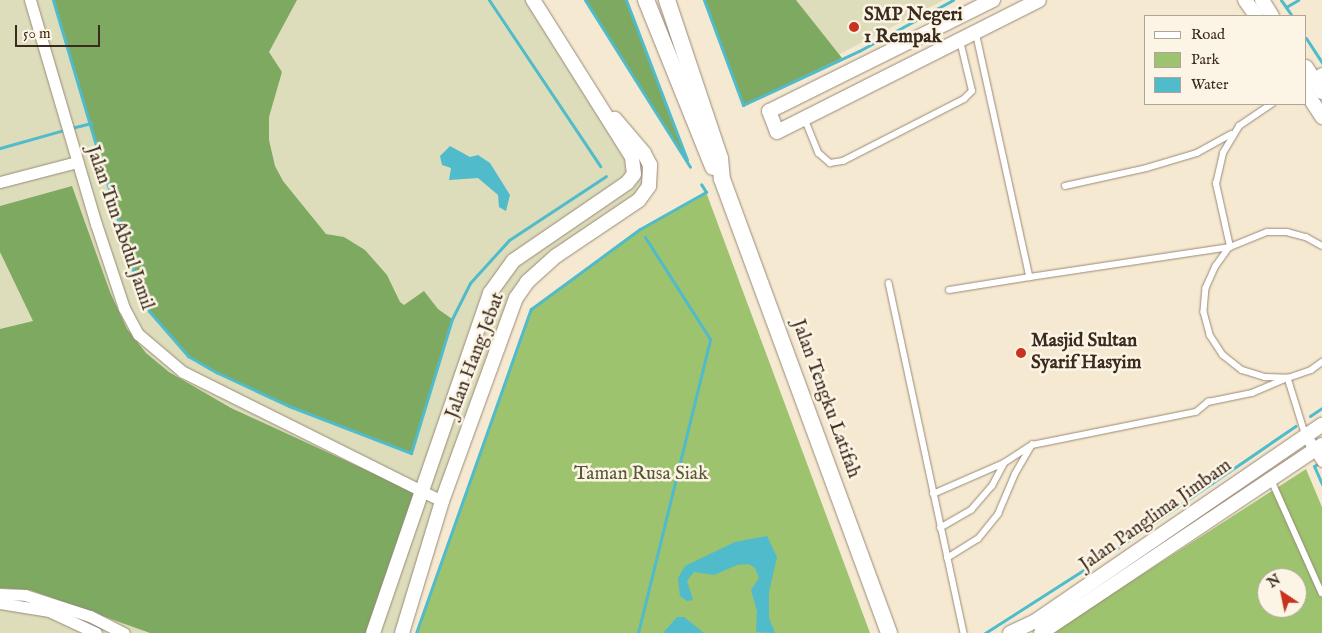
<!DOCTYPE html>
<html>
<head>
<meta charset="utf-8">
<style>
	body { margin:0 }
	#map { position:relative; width:1322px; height:633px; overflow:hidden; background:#f6e9d1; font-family:"IM FELL English",serif }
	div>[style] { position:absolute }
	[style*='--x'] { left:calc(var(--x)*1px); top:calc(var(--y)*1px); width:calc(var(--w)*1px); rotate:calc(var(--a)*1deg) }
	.built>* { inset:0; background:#deddbb }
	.green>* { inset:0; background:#9dc36e }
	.forest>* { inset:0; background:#7ea961 }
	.water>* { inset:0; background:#4fbbcb }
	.stream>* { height:3px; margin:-1.5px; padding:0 1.5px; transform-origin:1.5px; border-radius:1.5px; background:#4fbbcb }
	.roads { filter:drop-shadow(0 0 1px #988a78) drop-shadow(0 0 1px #988a78) }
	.service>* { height:5.5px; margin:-2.75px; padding:0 2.75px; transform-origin:2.75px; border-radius:2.75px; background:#fff }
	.minor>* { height:11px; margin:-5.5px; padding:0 5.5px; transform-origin:5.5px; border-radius:5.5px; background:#fff }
	.tertiary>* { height:14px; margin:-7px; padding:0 7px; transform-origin:7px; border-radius:7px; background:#fff }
	.secondary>* { height:16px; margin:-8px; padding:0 8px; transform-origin:8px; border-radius:8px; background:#fff }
	.dots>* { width:14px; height:14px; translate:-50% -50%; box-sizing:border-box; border:2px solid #fcf5e5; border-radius:50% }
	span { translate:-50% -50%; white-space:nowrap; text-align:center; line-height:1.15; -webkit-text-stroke:5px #fcf5e5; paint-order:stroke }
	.poi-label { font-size:19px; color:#3b2a1e; font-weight:700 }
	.left { translate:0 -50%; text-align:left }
	.street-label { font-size:19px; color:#3b2a1e }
	.park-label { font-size:19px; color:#585836 }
	.legend { position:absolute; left:1144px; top:15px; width:162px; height:90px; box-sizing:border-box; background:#fcf5e5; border:1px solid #afa495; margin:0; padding:6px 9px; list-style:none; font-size:15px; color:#3b2a1e }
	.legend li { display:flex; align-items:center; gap:10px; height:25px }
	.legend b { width:25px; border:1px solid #afa495 }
	.north { position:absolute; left:1257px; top:568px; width:50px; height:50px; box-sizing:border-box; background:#fcf5e5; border:1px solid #afa495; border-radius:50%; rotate:326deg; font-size:14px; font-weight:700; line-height:20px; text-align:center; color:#3b2a1e }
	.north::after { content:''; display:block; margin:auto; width:18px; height:22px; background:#c8321e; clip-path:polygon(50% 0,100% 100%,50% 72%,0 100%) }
	.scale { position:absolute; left:15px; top:25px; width:85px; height:22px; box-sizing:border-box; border:2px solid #3b2a1e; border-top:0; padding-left:6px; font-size:15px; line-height:18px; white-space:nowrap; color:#3b2a1e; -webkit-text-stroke:4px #fcf5e5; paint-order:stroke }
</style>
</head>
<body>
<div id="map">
	<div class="built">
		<div style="clip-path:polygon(0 0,533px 0,600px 104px,638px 143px,649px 186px,527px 282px,402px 633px,0 633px)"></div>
		<div style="clip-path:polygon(796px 0,944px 0,838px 55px)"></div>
	</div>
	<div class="green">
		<div style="clip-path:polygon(706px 192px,870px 633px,416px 633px,531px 309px,640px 229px)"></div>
		<div style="clip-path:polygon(evenodd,1306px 469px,1322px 507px,1322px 633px,1051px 633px,1306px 469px,1267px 578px,1297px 578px,1297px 608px,1267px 608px,1267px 578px)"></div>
	</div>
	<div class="forest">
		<div style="clip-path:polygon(53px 0,297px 0,269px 52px,282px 72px,269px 117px,269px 140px,275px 166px,283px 181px,326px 234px,344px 237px,365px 250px,387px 275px,400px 302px,404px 305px,424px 291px,438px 309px,452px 319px,411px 453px,289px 406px,218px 373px,188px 356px,149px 311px,136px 280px)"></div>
		<div style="clip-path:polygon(585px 0,626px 0,690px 167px,677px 146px)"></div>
		<div style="clip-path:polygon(704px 0,796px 0,842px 58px,743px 105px)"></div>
		<div style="clip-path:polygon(72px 186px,110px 292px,127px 329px,146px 353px,169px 372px,231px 408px,416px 493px,368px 633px,150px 633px,30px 590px,0 588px,0 329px,33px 321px,0 252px,0 206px)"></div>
	</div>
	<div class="water">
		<div style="clip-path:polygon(450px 146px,470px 157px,478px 155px,490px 163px,510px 195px,506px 211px,499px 207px,498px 195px,478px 178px,449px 180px,451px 168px,442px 165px,440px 156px)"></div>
		<div style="clip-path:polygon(767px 536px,777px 557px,769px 592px,769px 618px,775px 633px,756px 632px,757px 611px,751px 590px,759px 578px,755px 568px,749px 564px,737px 565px,714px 575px,694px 572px,687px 581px,693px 600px,687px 601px,680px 596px,678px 578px,685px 566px,735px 542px)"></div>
		<div style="clip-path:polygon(677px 617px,684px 617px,704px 633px,663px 633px)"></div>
	</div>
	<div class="stream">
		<div style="--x:53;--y:0;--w:292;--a:73.5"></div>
		<div style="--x:136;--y:280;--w:34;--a:67"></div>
		<div style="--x:149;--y:311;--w:60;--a:49.1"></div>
		<div style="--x:188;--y:356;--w:34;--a:30"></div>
		<div style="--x:218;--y:373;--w:78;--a:24.9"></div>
		<div style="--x:289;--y:406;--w:131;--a:21.1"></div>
		<div style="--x:411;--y:453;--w:140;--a:-73"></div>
		<div style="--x:452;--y:319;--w:40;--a:-63.4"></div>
		<div style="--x:470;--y:283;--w:58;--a:-47.8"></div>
		<div style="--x:509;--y:240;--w:116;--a:-33.4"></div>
		<div style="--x:489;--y:0;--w:200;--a:56.2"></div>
		<div style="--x:585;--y:0;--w:197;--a:57.8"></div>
		<div style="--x:626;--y:0;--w:171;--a:69.1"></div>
		<div style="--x:704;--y:0;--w:112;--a:69.6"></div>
		<div style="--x:743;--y:105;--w:128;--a:-25"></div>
		<div style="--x:859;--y:51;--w:107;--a:-28.5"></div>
		<div style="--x:1281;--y:0;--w:9;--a:54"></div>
		<div style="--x:1292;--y:16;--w:11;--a:-124"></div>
		<div style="--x:1286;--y:7;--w:14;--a:-30"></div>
		<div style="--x:1306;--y:38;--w:30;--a:57"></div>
		<div style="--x:71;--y:128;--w:21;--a:-14"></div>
		<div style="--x:0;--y:148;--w:66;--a:-15.7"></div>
		<div style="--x:1310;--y:416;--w:14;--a:-34"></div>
		<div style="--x:1321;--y:462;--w:8;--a:150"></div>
		<div style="--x:1314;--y:466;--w:20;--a:66"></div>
		<div style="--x:416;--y:633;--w:344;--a:-70.5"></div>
		<div style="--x:531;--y:309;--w:135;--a:-36.3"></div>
		<div style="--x:640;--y:229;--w:76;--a:-29.3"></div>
		<div style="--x:706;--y:192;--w:9;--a:-122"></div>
		<div style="--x:638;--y:633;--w:303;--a:-76.2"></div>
		<div style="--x:710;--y:339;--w:121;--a:-122.5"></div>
		<div style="--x:985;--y:633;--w:141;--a:-32.6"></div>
		<div style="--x:1104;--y:557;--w:232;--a:-34.4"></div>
	</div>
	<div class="roads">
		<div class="service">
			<div style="--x:976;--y:32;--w:251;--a:77.6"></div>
			<div style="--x:1030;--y:277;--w:202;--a:-8.5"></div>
			<div style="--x:1230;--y:247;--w:40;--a:-22"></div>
			<div style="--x:1267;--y:232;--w:20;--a:0"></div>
			<div style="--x:1287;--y:232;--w:20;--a:15"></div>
			<div style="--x:1306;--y:237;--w:18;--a:29"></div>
			<div style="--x:805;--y:119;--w:37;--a:68"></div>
			<div style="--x:819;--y:153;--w:15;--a:42"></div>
			<div style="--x:830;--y:163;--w:13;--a:-9"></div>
			<div style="--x:843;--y:161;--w:136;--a:-27.1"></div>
			<div style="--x:964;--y:99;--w:11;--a:-45"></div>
			<div style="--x:972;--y:91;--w:51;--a:-103.5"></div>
			<div style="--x:1065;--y:186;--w:84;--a:-12.4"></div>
			<div style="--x:1147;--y:168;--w:52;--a:-16.7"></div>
			<div style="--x:1197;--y:153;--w:39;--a:-29"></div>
			<div style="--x:1230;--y:247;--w:24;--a:126"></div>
			<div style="--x:1216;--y:266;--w:24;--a:114"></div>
			<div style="--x:1206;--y:288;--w:24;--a:95"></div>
			<div style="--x:1204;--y:312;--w:24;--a:75"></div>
			<div style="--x:1210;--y:335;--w:24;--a:57"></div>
			<div style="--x:1223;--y:355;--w:24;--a:38"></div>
			<div style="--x:1242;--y:370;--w:24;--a:17"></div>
			<div style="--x:1265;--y:377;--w:23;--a:2"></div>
			<div style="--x:1288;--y:378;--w:24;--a:-19"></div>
			<div style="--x:1311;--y:370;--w:14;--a:-36"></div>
			<div style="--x:1230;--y:247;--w:65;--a:-102.5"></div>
			<div style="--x:1216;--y:184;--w:32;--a:-77"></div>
			<div style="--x:1223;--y:153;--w:31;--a:-59"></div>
			<div style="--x:1239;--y:126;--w:40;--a:-34"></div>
			<div style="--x:889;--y:283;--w:358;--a:77.9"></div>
			<div style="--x:949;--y:290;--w:82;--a:-9.1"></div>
			<div style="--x:1271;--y:479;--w:125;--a:65.9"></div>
			<div style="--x:933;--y:494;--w:77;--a:-23.6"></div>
			<div style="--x:940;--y:528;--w:36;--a:-30"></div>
			<div style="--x:971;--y:510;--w:32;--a:-49"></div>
			<div style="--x:992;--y:486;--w:26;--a:-62"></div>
			<div style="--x:1004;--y:463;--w:30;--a:-33"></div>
			<div style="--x:947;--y:558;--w:36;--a:-32"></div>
			<div style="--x:978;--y:539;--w:32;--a:-51"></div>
			<div style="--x:998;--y:514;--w:43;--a:-67"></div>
			<div style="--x:1015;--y:474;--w:34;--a:-60"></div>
			<div style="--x:1032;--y:445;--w:167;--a:-11.4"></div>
			<div style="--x:1196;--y:412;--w:16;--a:-40"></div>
			<div style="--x:1208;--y:402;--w:45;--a:-11.6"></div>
			<div style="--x:1252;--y:393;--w:39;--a:-23"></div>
			<div style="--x:1288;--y:378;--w:61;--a:72.8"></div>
		</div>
		<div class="minor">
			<div style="--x:30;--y:0;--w:234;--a:73.6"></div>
			<div style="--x:96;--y:224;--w:89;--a:71.6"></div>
			<div style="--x:124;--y:308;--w:30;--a:62"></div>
			<div style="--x:138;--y:334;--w:59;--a:40.2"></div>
			<div style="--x:183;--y:372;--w:289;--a:26.5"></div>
			<div style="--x:1306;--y:84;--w:19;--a:-35"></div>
			<div style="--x:0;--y:182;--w:80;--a:-14.6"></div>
			<div style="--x:1306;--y:436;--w:30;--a:57"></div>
			<div style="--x:0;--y:594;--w:25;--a:2"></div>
			<div style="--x:25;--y:595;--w:68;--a:17.9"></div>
			<div style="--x:90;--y:616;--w:38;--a:27"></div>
			<div style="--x:0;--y:603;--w:50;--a:9.3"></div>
			<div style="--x:49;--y:611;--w:52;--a:25.1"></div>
		</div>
		<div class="tertiary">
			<div style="--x:993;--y:0;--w:250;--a:153.6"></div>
			<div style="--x:769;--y:111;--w:22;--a:69"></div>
			<div style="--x:777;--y:132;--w:293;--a:-26.7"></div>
			<div style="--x:1245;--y:0;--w:19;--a:55"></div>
			<div style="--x:1262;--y:0;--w:19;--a:58"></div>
			<div style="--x:1306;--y:67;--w:30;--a:57"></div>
			<div style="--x:1306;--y:92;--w:30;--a:57"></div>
			<div style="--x:373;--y:633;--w:360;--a:-71"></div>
			<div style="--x:490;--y:293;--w:39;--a:-54"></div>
			<div style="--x:513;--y:261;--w:138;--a:-34.4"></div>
			<div style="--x:627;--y:183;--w:11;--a:-52"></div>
			<div style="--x:634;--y:174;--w:17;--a:-97"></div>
			<div style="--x:632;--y:157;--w:186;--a:-122.2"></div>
			<div style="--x:402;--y:633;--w:138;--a:-73.1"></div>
			<div style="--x:442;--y:501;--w:216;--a:-70"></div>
			<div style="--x:516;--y:298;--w:19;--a:-55"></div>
			<div style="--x:527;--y:282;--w:39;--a:-42"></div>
			<div style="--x:556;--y:256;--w:100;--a:-34"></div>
			<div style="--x:639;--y:200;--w:17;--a:-54"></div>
			<div style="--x:649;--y:186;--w:21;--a:-87"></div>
			<div style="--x:650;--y:165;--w:13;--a:-117"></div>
			<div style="--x:644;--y:153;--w:45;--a:-130.5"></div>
			<div style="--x:1010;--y:633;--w:26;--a:-25"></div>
			<div style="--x:1034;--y:622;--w:349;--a:-34.4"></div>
			<div style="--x:1041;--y:633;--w:338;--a:-33.8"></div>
		</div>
		<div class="secondary">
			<div style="--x:646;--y:0;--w:180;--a:68.1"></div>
			<div style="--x:667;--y:0;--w:167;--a:71.5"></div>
			<div style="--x:720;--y:158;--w:21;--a:85"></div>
			<div style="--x:722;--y:179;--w:484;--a:69.8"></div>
		</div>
	</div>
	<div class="dots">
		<div style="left:854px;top:27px;background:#c8321e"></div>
		<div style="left:1021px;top:353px;background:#c8321e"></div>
	</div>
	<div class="poi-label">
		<span class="left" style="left:864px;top:27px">SMP Negeri<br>1 Rempak</span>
		<span class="left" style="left:1031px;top:353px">Masjid Sultan<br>Syarif Hasyim</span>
	</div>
	<div class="street-label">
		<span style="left:119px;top:228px;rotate:71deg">Jalan Tun Abdul Jamil</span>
		<span style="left:476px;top:356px;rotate:-69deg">Jalan Hang Jebat</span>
		<span style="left:825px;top:399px;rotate:70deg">Jalan Tengku Latifah</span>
		<span style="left:1156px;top:516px;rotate:-35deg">Jalan Panglima Jimbam</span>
	</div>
	<div class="park-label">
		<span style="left:641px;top:475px">Taman Rusa Siak</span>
	</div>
	<ul class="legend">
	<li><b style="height:6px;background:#fff"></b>Road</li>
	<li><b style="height:14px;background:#9dc36e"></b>Park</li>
	<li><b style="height:14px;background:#4fbbcb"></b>Water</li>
	</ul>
	<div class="north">N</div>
	<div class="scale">50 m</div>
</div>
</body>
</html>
